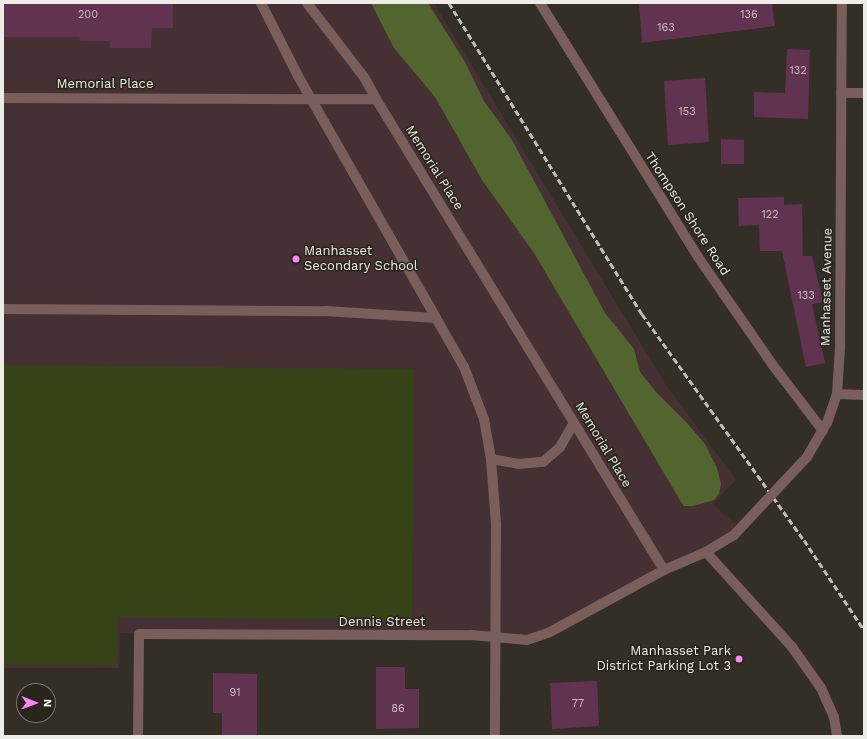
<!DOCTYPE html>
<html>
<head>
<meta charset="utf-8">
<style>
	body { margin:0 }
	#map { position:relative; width:867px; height:739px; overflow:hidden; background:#332f26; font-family:"Work Sans",sans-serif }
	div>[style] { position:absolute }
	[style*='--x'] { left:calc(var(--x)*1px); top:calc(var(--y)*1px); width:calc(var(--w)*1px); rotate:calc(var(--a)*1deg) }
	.education>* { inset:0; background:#453134 }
	.green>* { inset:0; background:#364317 }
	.forest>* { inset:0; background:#53652f }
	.building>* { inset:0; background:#623251 }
	.service>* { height:10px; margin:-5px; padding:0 5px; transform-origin:5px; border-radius:5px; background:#795e5b }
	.minor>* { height:10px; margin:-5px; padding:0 5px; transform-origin:5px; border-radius:5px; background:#795e5b }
	.rail>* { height:3px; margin-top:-1.5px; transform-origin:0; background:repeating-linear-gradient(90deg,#c1beb7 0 6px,transparent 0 9px) }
	.minor-bridge>* { height:10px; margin:-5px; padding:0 5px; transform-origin:5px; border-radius:5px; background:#795e5b }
	.dots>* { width:11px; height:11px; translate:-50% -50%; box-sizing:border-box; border:2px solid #29251d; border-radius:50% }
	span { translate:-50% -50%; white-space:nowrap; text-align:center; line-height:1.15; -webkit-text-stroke:3px #29251d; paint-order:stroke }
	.number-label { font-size:11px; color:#cbbec1 }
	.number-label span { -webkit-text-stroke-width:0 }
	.street-label { font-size:13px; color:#eeece6 }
	.poi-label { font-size:13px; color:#eeece6 }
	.left { translate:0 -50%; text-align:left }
	.right { translate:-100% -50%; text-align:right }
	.frame { position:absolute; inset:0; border:4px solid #eeece6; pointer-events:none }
	.north { position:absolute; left:16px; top:683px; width:40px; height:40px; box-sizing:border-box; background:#29251d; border:1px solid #78756d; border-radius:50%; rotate:91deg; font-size:11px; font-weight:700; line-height:16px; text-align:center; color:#eeece6 }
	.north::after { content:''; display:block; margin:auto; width:14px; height:18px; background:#f389f1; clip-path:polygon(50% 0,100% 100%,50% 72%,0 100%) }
</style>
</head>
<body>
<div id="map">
	<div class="education">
		<div style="clip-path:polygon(3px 3px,434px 3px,666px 385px,736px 480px,713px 504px,739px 528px,547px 633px,496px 638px,406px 634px,120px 633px,119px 668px,3px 668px)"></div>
	</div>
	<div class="green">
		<div style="clip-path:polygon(3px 365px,414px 369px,412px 620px,117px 617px,117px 665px,3px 664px)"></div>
	</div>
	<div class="forest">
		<div style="clip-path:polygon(371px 3px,428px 3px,465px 62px,484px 101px,512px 140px,605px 313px,634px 349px,640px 372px,656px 392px,687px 423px,705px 444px,717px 468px,721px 484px,719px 494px,714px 500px,693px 506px,684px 506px,681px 502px,534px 253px,482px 180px,435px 97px,394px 48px)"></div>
	</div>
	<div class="building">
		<div style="clip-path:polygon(3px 3px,173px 3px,173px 28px,152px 28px,151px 48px,110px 48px,110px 41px,81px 41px,79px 37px,3px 37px)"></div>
		<div style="clip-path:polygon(639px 3px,772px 3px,775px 26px,642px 43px)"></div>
		<div style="clip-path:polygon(787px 49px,810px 50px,808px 119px,754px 117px,754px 92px,785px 93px)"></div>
		<div style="clip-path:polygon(705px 78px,709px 142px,668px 145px,664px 81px)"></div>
		<div style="clip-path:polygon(721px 139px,744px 140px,744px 164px,721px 164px)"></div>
		<div style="clip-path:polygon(784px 197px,784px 205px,802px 204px,803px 256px,812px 256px,823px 302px,812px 304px,825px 363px,806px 367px,782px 251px,760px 251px,759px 225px,739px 226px,738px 198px)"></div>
		<div style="clip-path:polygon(376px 667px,405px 667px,405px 689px,419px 689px,419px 728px,376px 729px)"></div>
		<div style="clip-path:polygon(213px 673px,257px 674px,257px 736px,222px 736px,222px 713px,213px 713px)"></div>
		<div style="clip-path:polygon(597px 681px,599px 726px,552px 729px,550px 683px)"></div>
	</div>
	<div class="service">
		<div style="--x:261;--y:3;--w:82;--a:63.1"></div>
		<div style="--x:298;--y:76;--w:279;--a:60.3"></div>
		<div style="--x:307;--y:3;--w:93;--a:52.4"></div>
		<div style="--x:364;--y:77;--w:25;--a:61"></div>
		<div style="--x:491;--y:459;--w:27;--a:10"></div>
		<div style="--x:518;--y:464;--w:25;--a:-5"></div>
		<div style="--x:543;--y:462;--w:23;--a:-41"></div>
		<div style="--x:560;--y:447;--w:28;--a:-60"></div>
	</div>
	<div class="minor">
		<div style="--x:540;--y:3;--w:299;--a:58.1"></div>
		<div style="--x:698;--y:257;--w:130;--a:55.3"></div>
		<div style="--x:772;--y:364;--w:84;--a:52.7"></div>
		<div style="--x:841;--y:93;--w:23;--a:0"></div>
		<div style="--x:3;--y:98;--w:373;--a:0.2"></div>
		<div style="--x:376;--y:99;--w:552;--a:58.56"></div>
		<div style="--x:3;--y:309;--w:323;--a:0.4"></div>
		<div style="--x:326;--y:311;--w:110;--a:3.6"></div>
		<div style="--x:436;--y:318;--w:56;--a:60.3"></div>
		<div style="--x:464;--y:367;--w:56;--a:69"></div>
		<div style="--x:484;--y:419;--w:41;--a:80.1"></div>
		<div style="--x:491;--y:459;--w:65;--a:85.6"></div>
		<div style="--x:496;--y:524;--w:212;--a:90.3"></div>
		<div style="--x:837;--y:394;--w:27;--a:2"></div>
		<div style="--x:807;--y:457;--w:39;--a:-60"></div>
		<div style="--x:827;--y:423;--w:31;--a:-71"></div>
		<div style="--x:837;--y:394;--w:47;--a:-86.3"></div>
		<div style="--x:840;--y:347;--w:344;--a:-89.7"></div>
		<div style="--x:734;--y:535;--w:33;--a:149"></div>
		<div style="--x:706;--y:552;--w:128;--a:47.8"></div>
		<div style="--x:792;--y:647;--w:50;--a:54.7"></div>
		<div style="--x:821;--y:688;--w:32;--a:66"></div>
		<div style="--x:834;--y:717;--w:19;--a:81"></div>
		<div style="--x:138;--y:736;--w:102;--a:-89.4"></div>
		<div style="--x:139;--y:634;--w:332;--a:0.2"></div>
		<div style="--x:471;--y:635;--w:56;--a:5.1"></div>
		<div style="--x:527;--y:640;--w:24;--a:-19"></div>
		<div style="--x:550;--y:632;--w:130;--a:-28.5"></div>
		<div style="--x:664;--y:570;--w:46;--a:-23.2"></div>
	</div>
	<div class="rail">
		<div style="--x:449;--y:3;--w:366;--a:58.2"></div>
		<div style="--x:642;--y:314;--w:278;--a:54.4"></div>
		<div style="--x:804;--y:540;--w:108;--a:56.3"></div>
	</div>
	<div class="minor-bridge">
		<div style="--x:734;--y:535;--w:107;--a:-46.9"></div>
	</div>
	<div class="dots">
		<div style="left:296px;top:259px;background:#f389f1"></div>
		<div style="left:739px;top:659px;background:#f389f1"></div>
	</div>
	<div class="number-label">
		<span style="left:88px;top:15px">200</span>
		<span style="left:749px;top:15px">136</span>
		<span style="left:666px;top:28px">163</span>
		<span style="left:798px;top:71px">132</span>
		<span style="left:687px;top:112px">153</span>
		<span style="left:770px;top:215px">122</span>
		<span style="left:806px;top:296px">133</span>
		<span style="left:235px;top:693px">91</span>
		<span style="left:578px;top:704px">77</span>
		<span style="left:398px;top:709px">86</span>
	</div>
	<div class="street-label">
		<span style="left:105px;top:84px">Memorial Place</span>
		<span style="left:434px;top:168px;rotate:58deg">Memorial Place</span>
		<span style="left:687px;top:214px;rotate:57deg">Thompson Shore Road</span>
		<span style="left:827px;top:287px;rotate:-89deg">Manhasset Avenue</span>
		<span style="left:603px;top:445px;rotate:59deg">Memorial Place</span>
		<span style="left:382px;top:622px">Dennis Street</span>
	</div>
	<div class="poi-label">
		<span class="left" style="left:304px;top:259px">Manhasset<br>Secondary School</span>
		<span class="right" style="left:731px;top:659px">Manhasset Park<br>District Parking Lot 3</span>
	</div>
	<div class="frame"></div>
	<div class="north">N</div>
</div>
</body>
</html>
